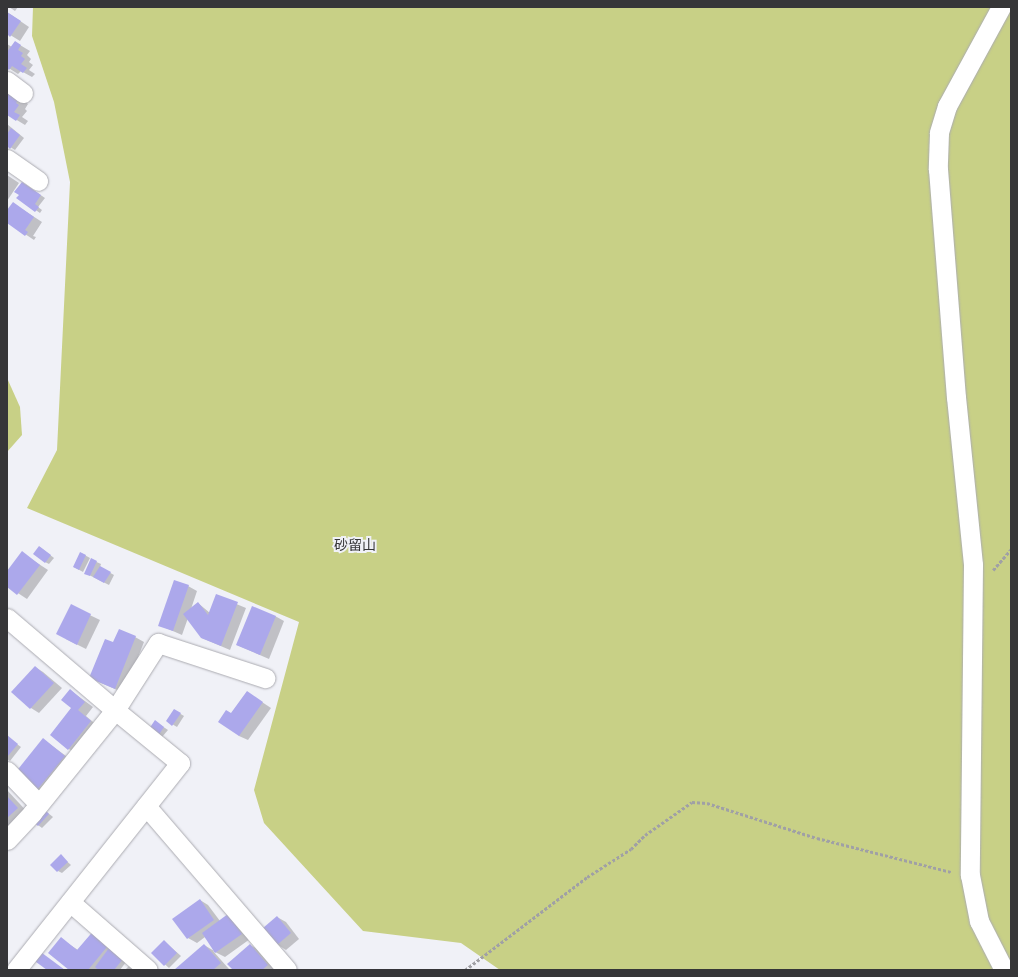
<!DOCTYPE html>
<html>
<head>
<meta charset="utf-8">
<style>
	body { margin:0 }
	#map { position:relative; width:1018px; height:977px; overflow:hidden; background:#f0f1f7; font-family:Manrope,"Noto Sans JP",sans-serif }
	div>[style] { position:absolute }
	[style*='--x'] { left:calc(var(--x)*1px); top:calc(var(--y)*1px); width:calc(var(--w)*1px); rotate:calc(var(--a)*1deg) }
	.green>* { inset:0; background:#c8d086 }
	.shadow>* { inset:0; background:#0003 }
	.building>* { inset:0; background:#aca8eb }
	.path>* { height:2.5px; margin-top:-1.25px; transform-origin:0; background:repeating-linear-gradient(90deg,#a0a0a5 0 3px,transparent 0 5px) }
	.roads { filter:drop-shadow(0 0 1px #ababb1) drop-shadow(0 0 1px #ababb1) }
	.minor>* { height:19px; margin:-9.5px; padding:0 9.5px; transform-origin:9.5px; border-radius:9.5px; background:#fff }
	span { translate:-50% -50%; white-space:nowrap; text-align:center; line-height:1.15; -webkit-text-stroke:4px #f0f1f7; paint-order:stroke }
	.quarter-label { font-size:14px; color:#363638 }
	.frame { position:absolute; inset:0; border:8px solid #363638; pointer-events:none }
</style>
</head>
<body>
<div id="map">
	<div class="green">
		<div style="clip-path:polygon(33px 7px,1011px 7px,1011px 970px,500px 970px,461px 943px,363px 931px,264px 823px,254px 790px,299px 622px,27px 508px,57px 450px,70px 182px,54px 102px,32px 36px)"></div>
		<div style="clip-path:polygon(7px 378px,20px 407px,22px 435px,7px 452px)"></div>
	</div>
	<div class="shadow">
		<div style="clip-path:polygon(9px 7px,18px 7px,15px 11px)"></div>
		<div style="clip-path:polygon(7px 12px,29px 27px,20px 41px,7px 33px)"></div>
		<div style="clip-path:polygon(15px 42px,30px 51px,27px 55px,31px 59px,29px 62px,33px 65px,29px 70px,35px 74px,32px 77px,21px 71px,18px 74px,7px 67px,7px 44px,12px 47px)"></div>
		<div style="clip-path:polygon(14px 93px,28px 104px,25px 109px,27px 111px,22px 117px,28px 121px,25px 125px,7px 114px)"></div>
		<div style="clip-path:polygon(7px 124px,24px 138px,15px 150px,7px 145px)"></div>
		<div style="clip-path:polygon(7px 175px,19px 183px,7px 201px)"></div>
		<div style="clip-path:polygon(26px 185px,45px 198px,38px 207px,42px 210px,40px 213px,18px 198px)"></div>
		<div style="clip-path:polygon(22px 209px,42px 222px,33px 236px,36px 237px,34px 240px,7px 222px,7px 212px)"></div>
		<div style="clip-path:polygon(40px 547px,54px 558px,49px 564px,45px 562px)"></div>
		<div style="clip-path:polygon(22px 553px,48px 570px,27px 599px,7px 586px,7px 572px)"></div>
		<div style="clip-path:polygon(81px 553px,90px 558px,83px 572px,74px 567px)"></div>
		<div style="clip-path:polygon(92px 560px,101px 564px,100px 567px,114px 575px,109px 585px,85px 573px)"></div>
		<div style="clip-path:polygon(188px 586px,197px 591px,191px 609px,198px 603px,210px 613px,217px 596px,246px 608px,230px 650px,202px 638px,188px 618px,182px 635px,159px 625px)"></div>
		<div style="clip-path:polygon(71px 606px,100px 620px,86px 649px,66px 639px)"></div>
		<div style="clip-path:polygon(275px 616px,284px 621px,269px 659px,237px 645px)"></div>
		<div style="clip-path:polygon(135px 637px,144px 642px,124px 693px,90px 678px,114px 644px)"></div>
		<div style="clip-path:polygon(35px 667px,43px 672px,62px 688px,39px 713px,31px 708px,12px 692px)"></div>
		<div style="clip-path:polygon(70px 690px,93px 707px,86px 716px,99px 727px,77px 754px,69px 749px,73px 708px)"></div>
		<div style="clip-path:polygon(247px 692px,271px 708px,248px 740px,239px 736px,231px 714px)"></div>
		<div style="clip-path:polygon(174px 710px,184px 716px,177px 727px,167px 721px)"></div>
		<div style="clip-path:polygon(159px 724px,168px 730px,162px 737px,150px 729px)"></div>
		<div style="clip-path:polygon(7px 737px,21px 747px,10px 761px,7px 759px)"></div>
		<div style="clip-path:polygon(44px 740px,73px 761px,46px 794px,37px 789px)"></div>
		<div style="clip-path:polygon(7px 790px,31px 816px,7px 848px)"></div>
		<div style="clip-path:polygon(43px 809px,53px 817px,42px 828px,38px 825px)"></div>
		<div style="clip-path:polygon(61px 856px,71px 865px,62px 873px,58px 871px)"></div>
		<div style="clip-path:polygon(200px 900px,208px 905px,220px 921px,228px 915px,250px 939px,225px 957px,213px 951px,229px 969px,228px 970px,176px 970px,204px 945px,216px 952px,205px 937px,197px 943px,188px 938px)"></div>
		<div style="clip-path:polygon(277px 917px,286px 922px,299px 939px,286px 950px,278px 945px)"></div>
		<div style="clip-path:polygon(95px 930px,126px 962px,120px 970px,70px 970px,61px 939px,78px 950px)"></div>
		<div style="clip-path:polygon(164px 941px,181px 956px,169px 968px,152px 953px)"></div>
		<div style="clip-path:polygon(250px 945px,259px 950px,276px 970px,234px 970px)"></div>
		<div style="clip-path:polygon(130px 965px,139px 970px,125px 970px)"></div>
	</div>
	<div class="building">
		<div style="clip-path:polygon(7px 12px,21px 21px,10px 37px,7px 34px)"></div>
		<div style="clip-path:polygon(15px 41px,21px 45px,18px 50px,23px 53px,21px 56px,25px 59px,21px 64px,27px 68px,23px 73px,12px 66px,9px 70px,7px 68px,7px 52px)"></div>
		<div style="clip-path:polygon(7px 88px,20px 98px,16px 103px,19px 105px,14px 112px,20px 115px,16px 121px,7px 115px)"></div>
		<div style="clip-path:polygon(11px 128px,20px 135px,10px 149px,7px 146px,7px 134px)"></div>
		<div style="clip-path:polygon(22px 182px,41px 195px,35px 204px,39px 207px,35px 212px,16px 198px,19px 195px,14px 192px)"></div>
		<div style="clip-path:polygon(13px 202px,34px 217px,25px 230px,28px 232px,25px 236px,7px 223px,7px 210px)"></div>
		<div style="clip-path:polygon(39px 546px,51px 555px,45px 563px,33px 554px)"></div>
		<div style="clip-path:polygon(22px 551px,40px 565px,17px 595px,7px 587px,7px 571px)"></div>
		<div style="clip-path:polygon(80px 552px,86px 555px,79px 570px,73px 567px)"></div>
		<div style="clip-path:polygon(91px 558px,97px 561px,90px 576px,84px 574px)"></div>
		<div style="clip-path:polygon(100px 566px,111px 572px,104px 583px,93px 577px)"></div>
		<div style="clip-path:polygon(174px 580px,189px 585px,173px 631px,158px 626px)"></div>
		<div style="clip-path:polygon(216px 594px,238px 602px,221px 646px,201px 638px,183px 614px,198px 602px,208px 615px)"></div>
		<div style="clip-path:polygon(71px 604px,91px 614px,77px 645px,56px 634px)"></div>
		<div style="clip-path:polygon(252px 606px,276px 616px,260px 655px,236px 645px)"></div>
		<div style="clip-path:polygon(119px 629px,136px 636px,115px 689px,89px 678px,105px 639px,113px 642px)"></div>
		<div style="clip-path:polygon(35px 666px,54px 683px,30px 709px,11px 692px)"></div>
		<div style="clip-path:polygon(70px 689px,85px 702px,78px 710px,91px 721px,68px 750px,50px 735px,71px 708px,61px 700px)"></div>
		<div style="clip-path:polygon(247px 691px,263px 702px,239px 736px,218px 722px,226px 710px,231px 713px)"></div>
		<div style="clip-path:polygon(174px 709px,181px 713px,172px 726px,166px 721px)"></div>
		<div style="clip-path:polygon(155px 720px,164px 727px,158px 736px,149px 729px)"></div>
		<div style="clip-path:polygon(7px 735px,18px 744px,7px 757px)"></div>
		<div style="clip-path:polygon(43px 738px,65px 756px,37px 790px,15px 773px)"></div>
		<div style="clip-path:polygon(7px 796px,18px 808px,7px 818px)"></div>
		<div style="clip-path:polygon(43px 808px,49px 814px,38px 826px,31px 820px)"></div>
		<div style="clip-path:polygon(61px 854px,68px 862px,57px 872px,50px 865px)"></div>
		<div style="clip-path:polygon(200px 899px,214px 920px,187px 939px,172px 919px)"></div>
		<div style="clip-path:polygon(228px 914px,242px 934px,215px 953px,202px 933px)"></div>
		<div style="clip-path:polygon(277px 916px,291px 933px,277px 945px,263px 928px)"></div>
		<div style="clip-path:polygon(95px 929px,111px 942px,88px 970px,69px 970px,48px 953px,61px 937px,77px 950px)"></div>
		<div style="clip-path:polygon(164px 940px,177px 953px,164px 966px,151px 953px)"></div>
		<div style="clip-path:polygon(204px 944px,221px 963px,213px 970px,174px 970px)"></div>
		<div style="clip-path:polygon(250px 944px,268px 965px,262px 970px,233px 970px,227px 964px)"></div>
		<div style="clip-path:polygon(109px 948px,123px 959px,114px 970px,98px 970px,95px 967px)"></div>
		<div style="clip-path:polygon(38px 950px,65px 970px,47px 970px,32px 959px)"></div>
	</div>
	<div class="path">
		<div style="--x:993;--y:570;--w:28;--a:-49"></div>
		<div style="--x:465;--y:970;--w:153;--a:-37.3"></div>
		<div style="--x:587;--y:877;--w:52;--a:-32.5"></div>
		<div style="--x:631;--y:849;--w:20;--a:-45"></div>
		<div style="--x:645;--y:835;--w:57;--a:-35.1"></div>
		<div style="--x:692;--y:802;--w:15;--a:4"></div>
		<div style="--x:707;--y:803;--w:115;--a:17.7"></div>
		<div style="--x:817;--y:838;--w:138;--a:14.2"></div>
	</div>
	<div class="roads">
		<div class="minor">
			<div style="--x:1001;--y:7;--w:113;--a:118.6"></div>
			<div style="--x:947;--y:106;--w:28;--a:107"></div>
			<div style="--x:939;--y:133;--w:36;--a:92"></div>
			<div style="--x:938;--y:169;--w:229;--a:85.5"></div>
			<div style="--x:956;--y:397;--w:169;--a:84.2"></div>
			<div style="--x:973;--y:565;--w:310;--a:90.6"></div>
			<div style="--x:970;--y:875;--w:47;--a:78.9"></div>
			<div style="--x:979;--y:921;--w:55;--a:63"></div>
			<div style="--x:7;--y:81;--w:20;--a:37"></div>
			<div style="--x:7;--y:159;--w:38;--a:35"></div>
			<div style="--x:7;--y:618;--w:142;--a:40.4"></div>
			<div style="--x:115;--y:710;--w:84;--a:39.2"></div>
			<div style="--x:180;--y:763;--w:264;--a:128.4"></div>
			<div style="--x:7;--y:771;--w:46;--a:45.9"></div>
			<div style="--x:146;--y:806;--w:216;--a:49.3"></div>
			<div style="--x:7;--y:840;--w:37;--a:-47"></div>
			<div style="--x:32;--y:813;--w:132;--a:-51.1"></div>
			<div style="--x:115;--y:710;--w:80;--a:-57.3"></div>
			<div style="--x:158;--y:643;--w:113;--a:18.1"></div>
			<div style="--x:70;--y:902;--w:103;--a:41.1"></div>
		</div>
	</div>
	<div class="quarter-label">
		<span style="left:355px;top:545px">砂留山</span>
	</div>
	<div class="frame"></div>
</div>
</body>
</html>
